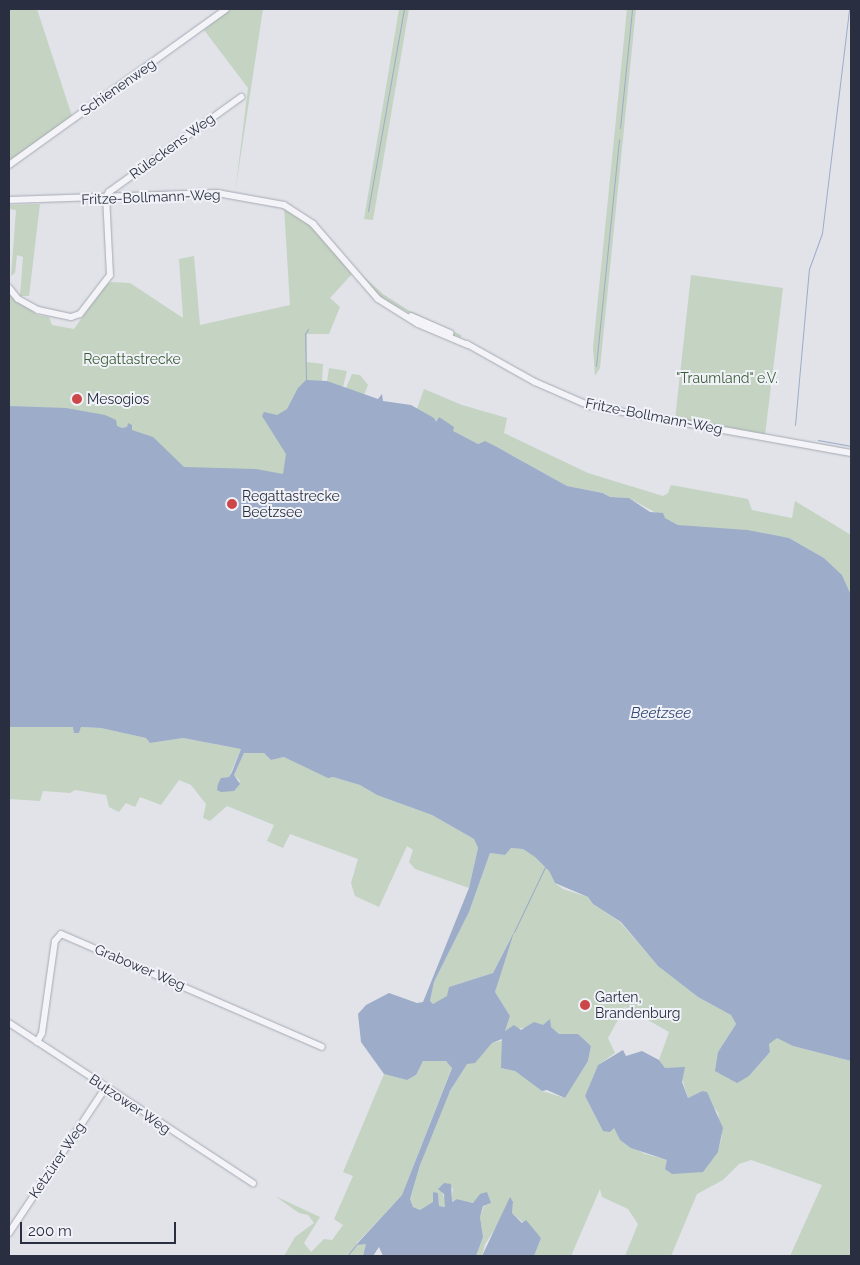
<!DOCTYPE html>
<html>
<head>
<meta charset="utf-8">
<style>
	body { margin:0 }
	#map { position:relative; width:860px; height:1265px; overflow:hidden; background:#e1e3e9; font-family:Raleway,sans-serif }
	div>[style] { position:absolute }
	[style*='--x'] { left:calc(var(--x)*1px); top:calc(var(--y)*1px); width:calc(var(--w)*1px); rotate:calc(var(--a)*1deg) }
	.green>* { inset:0; background:#c4d3c2 }
	.water>* { inset:0; background:#9cacc9 }
	.stream>* { height:1px; margin:-0.5px; padding:0 0.5px; transform-origin:0.5px; border-radius:0.5px; background:#9cacc9 }
	.roads { filter:drop-shadow(0 0 1px #a6a9b3) drop-shadow(0 0 1px #a6a9b3) }
	.street>* { height:6px; margin:-3px; padding:0 3px; transform-origin:3px; border-radius:3px; background:#f4f4f8 }
	.dots>* { width:14px; height:14px; translate:-50% -50%; box-sizing:border-box; border:2px solid #f0f2f7; border-radius:50% }
	span { translate:-50% -50%; white-space:nowrap; text-align:center; line-height:1.15; -webkit-text-stroke:4px #f0f2f7; paint-order:stroke }
	.street-label { font-size:14px; color:#292f41 }
	.park-label { font-size:14px; color:#395d37 }
	.poi-label { font-size:14px; color:#292f41 }
	.left { translate:0 -50%; text-align:left }
	.water-label { font-size:15px; color:#344875; font-style:italic }
	.frame { position:absolute; inset:0; border:10px solid #292f41; pointer-events:none }
	.scale { position:absolute; left:20px; top:1222px; width:156px; height:22px; box-sizing:border-box; border:2px solid #292f41; border-top:0; padding-left:6px; font-size:15px; line-height:18px; white-space:nowrap; color:#292f41; -webkit-text-stroke:4px #f0f2f7; paint-order:stroke }
</style>
</head>
<body>
<div id="map">
	<div class="green">
		<div style="clip-path:polygon(9px 9px,37px 9px,72px 116px,9px 162px)"></div>
		<div style="clip-path:polygon(228px 9px,263px 9px,235px 193px,248px 88px,204px 30px)"></div>
		<div style="clip-path:polygon(399px 9px,409px 9px,373px 220px,364px 219px)"></div>
		<div style="clip-path:polygon(627px 9px,636px 9px,600px 368px,595px 376px,593px 348px)"></div>
		<div style="clip-path:polygon(40px 204px,29px 296px,20px 296px,23px 257px,17px 255px,15px 273px,11px 276px,16px 210px,9px 209px,9px 205px)"></div>
		<div style="clip-path:polygon(284px 207px,312px 225px,352px 274px,330px 298px,340px 307px,329px 334px,307px 334px,307px 362px,323px 364px,322px 381px,327px 381px,329px 368px,347px 371px,343px 387px,327px 382px,352px 415px,851px 595px,842px 575px,824px 558px,789px 538px,678px 525px,629px 498px,610px 497px,604px 493px,567px 486px,497px 447px,482px 442px,478px 444px,452px 431px,439px 417px,436px 423px,417px 409px,424px 389px,462px 405px,507px 418px,504px 433px,588px 473px,663px 496px,668px 493px,671px 485px,748px 499px,752px 510px,792px 518px,795px 501px,851px 535px,851px 711px,9px 549px,9px 293px,37px 315px,49px 317px,52px 325px,74px 329px,104px 286px,111px 282px,130px 283px,183px 318px,179px 259px,194px 256px,200px 325px,290px 305px)"></div>
		<div style="clip-path:polygon(353px 267px,383px 294px,408px 310px,461px 335px,461px 338px,381px 299px)"></div>
		<div style="clip-path:polygon(691px 275px,783px 288px,765px 435px,675px 420px)"></div>
		<div style="clip-path:polygon(352px 374px,360px 375px,368px 385px,364px 395px,346px 388px)"></div>
		<div style="clip-path:polygon(9px 727px,73px 727px,79px 733px,81px 727px,101px 728px,146px 738px,150px 743px,183px 738px,241px 749px,229px 777px,221px 778px,236px 786px,240px 781px,234px 775px,244px 753px,264px 753px,271px 760px,284px 757px,296px 760px,323px 774px,360px 785px,377px 795px,432px 815px,474px 839px,478px 848px,469px 888px,415px 869px,409px 862px,413px 850px,407px 846px,379px 907px,355px 896px,351px 883px,358px 859px,290px 834px,283px 848px,267px 841px,274px 825px,227px 806px,210px 821px,203px 818px,206px 804px,191px 785px,179px 780px,161px 805px,140px 797px,135px 807px,126px 803px,119px 812px,109px 807px,106px 795px,75px 790px,70px 793px,43px 791px,40px 801px,9px 799px)"></div>
		<div style="clip-path:polygon(evenodd,511px 848px,523px 849px,535px 857px,549px 871px,555px 883px,563px 889px,588px 897px,593px 904px,620px 922px,658px 966px,698px 997px,731px 1015px,736px 1024px,718px 1052px,749px 1076px,770px 1052px,769px 1044px,777px 1037px,793px 1046px,851px 1061px,851px 1256px,790px 1256px,822px 1185px,751px 1160px,739px 1164px,723px 1180px,697px 1194px,671px 1256px,625px 1256px,638px 1224px,628px 1209px,602px 1197px,600px 1189px,571px 1256px,534px 1256px,541px 1238px,512px 1213px,513px 1202px,485px 1244px,482px 1256px,476px 1256px,483px 1237px,480px 1217px,484px 1206px,491px 1203px,480px 1194px,474px 1203px,457px 1199px,451px 1202px,453px 1188px,442px 1192px,447px 1204px,445px 1207px,439px 1206px,438px 1194px,433px 1192px,434px 1202px,420px 1210px,413px 1207px,410px 1199px,420px 1165px,441px 1107px,467px 1063px,475px 1062px,492px 1043px,504px 1040px,501px 1068px,515px 1071px,542px 1091px,565px 1098px,588px 1061px,591px 1046px,578px 1034px,559px 1034px,551px 1027px,543px 1025px,505px 1031px,510px 1016px,495px 992px,511px 937px,493px 973px,449px 987px,448px 996px,433px 1004px,430px 1001px,434px 982px,469px 912px,490px 853px,505px 855px,511px 848px,625px 1007px,669px 1032px,659px 1060px,665px 1068px,679px 1069px,688px 1098px,702px 1091px,718px 1113px,722px 1136px,718px 1152px,668px 1160px,645px 1154px,620px 1140px,614px 1128px,603px 1131px,585px 1096px,598px 1065px,615px 1053px,608px 1038px,625px 1007px)"></div>
		<div style="clip-path:polygon(423px 1061px,446px 1061px,452px 1067px,402px 1195px,356px 1244px,367px 1243px,363px 1256px,284px 1256px,295px 1237px,314px 1223px,308px 1215px,299px 1213px,275px 1196px,320px 1217px,304px 1243px,311px 1252px,324px 1239px,332px 1240px,343px 1225px,334px 1219px,353px 1176px,343px 1172px,384px 1074px,407px 1080px,416px 1075px)"></div>
	</div>
	<div class="water">
		<div style="clip-path:polygon(306px 380px,327px 381px,378px 399px,382px 394px,383px 401px,411px 405px,434px 418px,436px 422px,439px 417px,454px 427px,453px 431px,478px 444px,485px 441px,497px 447px,567px 486px,603px 493px,610px 497px,629px 498px,650px 512px,663px 513px,665px 518px,678px 525px,747px 530px,789px 538px,824px 558px,842px 575px,851px 595px,851px 1061px,793px 1046px,777px 1038px,769px 1044px,770px 1052px,749px 1076px,737px 1083px,715px 1071px,718px 1052px,736px 1024px,731px 1015px,698px 997px,658px 966px,621px 922px,593px 904px,588px 897px,555px 883px,549px 871px,535px 857px,523px 849px,511px 848px,505px 855px,490px 853px,469px 912px,434px 982px,430px 1001px,433px 1004px,447px 996px,449px 987px,493px 973px,514px 932px,495px 992px,510px 1016px,505px 1031px,514px 1025px,521px 1030px,534px 1022px,543px 1025px,550px 1019px,551px 1027px,559px 1034px,578px 1034px,591px 1046px,588px 1061px,565px 1098px,547px 1090px,542px 1091px,515px 1071px,501px 1068px,502px 1039px,492px 1043px,475px 1063px,467px 1064px,450px 1091px,420px 1165px,410px 1199px,413px 1207px,420px 1210px,433px 1202px,433px 1192px,438px 1193px,439px 1206px,445px 1207px,444px 1194px,438px 1189px,444px 1183px,451px 1184px,452px 1202px,457px 1199px,473px 1203px,480px 1194px,487px 1192px,491px 1203px,483px 1206px,480px 1217px,483px 1237px,476px 1256px,383px 1256px,379px 1247px,373px 1256px,363px 1256px,366px 1244px,356px 1245px,402px 1195px,452px 1068px,446px 1061px,423px 1061px,416px 1075px,407px 1080px,384px 1074px,361px 1042px,358px 1014px,366px 1005px,389px 993px,417px 1003px,423px 1002px,469px 888px,478px 848px,474px 839px,432px 815px,377px 795px,360px 785px,333px 777px,328px 778px,284px 757px,271px 760px,264px 753px,244px 753px,234px 775px,240px 784px,234px 791px,221px 792px,217px 790px,218px 784px,221px 778px,229px 777px,232px 772px,241px 749px,183px 738px,150px 743px,146px 738px,101px 728px,81px 727px,79px 733px,74px 733px,73px 727px,9px 727px,9px 406px,66px 408px,105px 415px,116px 420px,117px 426px,122px 428px,127px 427px,128px 423px,132px 425px,132px 430px,153px 437px,184px 467px,256px 469px,283px 474px,286px 454px,262px 416px,264px 412px,277px 415px,287px 409px,298px 388px)"></div>
		<div style="clip-path:polygon(623px 1050px,626px 1056px,642px 1051px,659px 1060px,665px 1068px,685px 1067px,682px 1082px,688px 1098px,702px 1091px,707px 1092px,723px 1128px,718px 1152px,703px 1172px,672px 1174px,665px 1169px,667px 1160px,631px 1148px,620px 1140px,614px 1128px,610px 1132px,603px 1131px,585px 1096px,598px 1065px)"></div>
		<div style="clip-path:polygon(510px 1197px,513px 1202px,512px 1213px,522px 1223px,526px 1220px,541px 1238px,534px 1256px,482px 1256px)"></div>
	</div>
	<div class="stream">
		<div style="--x:620;--y:128;--w:120;--a:-84.2"></div>
		<div style="--x:368;--y:211;--w:205;--a:-79.9"></div>
		<div style="--x:596;--y:366;--w:228;--a:-84.2"></div>
		<div style="--x:306;--y:380;--w:46;--a:-91.2"></div>
		<div style="--x:305;--y:334;--w:6;--a:-59"></div>
		<div style="--x:795;--y:425;--w:157;--a:-84.9"></div>
		<div style="--x:809;--y:269;--w:38;--a:-70"></div>
		<div style="--x:822;--y:233;--w:226;--a:-83.1"></div>
		<div style="--x:818;--y:440;--w:34;--a:10"></div>
		<div style="--x:514;--y:932;--w:72;--a:-64.5"></div>
		<div style="--x:347;--y:1256;--w:14;--a:-51"></div>
	</div>
	<div class="roads">
		<div class="street">
			<div style="--x:9;--y:165;--w:267;--a:-35.7"></div>
			<div style="--x:106;--y:197;--w:6;--a:-59"></div>
			<div style="--x:109;--y:192;--w:163;--a:-35.7"></div>
			<div style="--x:9;--y:200;--w:208;--a:-1.9"></div>
			<div style="--x:217;--y:193;--w:68;--a:10.2"></div>
			<div style="--x:284;--y:205;--w:35;--a:33"></div>
			<div style="--x:313;--y:224;--w:99;--a:49.1"></div>
			<div style="--x:378;--y:299;--w:47;--a:32"></div>
			<div style="--x:418;--y:324;--w:54;--a:22.8"></div>
			<div style="--x:9;--y:288;--w:14;--a:51"></div>
			<div style="--x:18;--y:299;--w:23;--a:29"></div>
			<div style="--x:38;--y:310;--w:34;--a:12"></div>
			<div style="--x:71;--y:317;--w:9;--a:-18"></div>
			<div style="--x:80;--y:314;--w:49;--a:-52.4"></div>
			<div style="--x:110;--y:275;--w:78;--a:-92.9"></div>
			<div style="--x:411;--y:316;--w:43;--a:23.6"></div>
			<div style="--x:467;--y:344;--w:78;--a:29.2"></div>
			<div style="--x:535;--y:382;--w:60;--a:23.6"></div>
			<div style="--x:590;--y:406;--w:265;--a:10.2"></div>
			<div style="--x:9;--y:1023;--w:292;--a:33.3"></div>
			<div style="--x:37;--y:1042;--w:10;--a:-61"></div>
			<div style="--x:42;--y:1033;--w:93;--a:-82"></div>
			<div style="--x:55;--y:941;--w:9;--a:-49"></div>
			<div style="--x:61;--y:934;--w:284;--a:23.4"></div>
			<div style="--x:9;--y:1233;--w:175;--a:-56.4"></div>
		</div>
	</div>
	<div class="dots">
		<div style="left:77px;top:399px;background:#cd4749"></div>
		<div style="left:232px;top:504px;background:#cd4749"></div>
		<div style="left:585px;top:1005px;background:#cd4749"></div>
	</div>
	<div class="street-label">
		<span style="left:118px;top:87px;rotate:-35deg">Schienenweg</span>
		<span style="left:172px;top:146px;rotate:-36deg">Rüleckens Weg</span>
		<span style="left:151px;top:197px;rotate:-2deg">Fritze-Bollmann-Weg</span>
		<span style="left:654px;top:416px;rotate:11deg">Fritze-Bollmann-Weg</span>
		<span style="left:140px;top:967px;rotate:23deg">Grabower Weg</span>
		<span style="left:130px;top:1104px;rotate:34deg">Butzower Weg</span>
		<span style="left:57px;top:1160px;rotate:-56deg">Ketzürer Weg</span>
	</div>
	<div class="park-label">
		<span style="left:132px;top:359px">Regattastrecke</span>
		<span style="left:727px;top:378px">"Traumland" e.V.</span>
	</div>
	<div class="poi-label">
		<span class="left" style="left:87px;top:399px">Mesogios</span>
		<span class="left" style="left:242px;top:504px">Regattastrecke<br>Beetzsee</span>
		<span class="left" style="left:595px;top:1005px">Garten,<br>Brandenburg</span>
	</div>
	<div class="water-label">
		<span style="left:661px;top:714px">Beetzsee</span>
	</div>
	<div class="frame"></div>
	<div class="scale">200 m</div>
</div>
</body>
</html>
